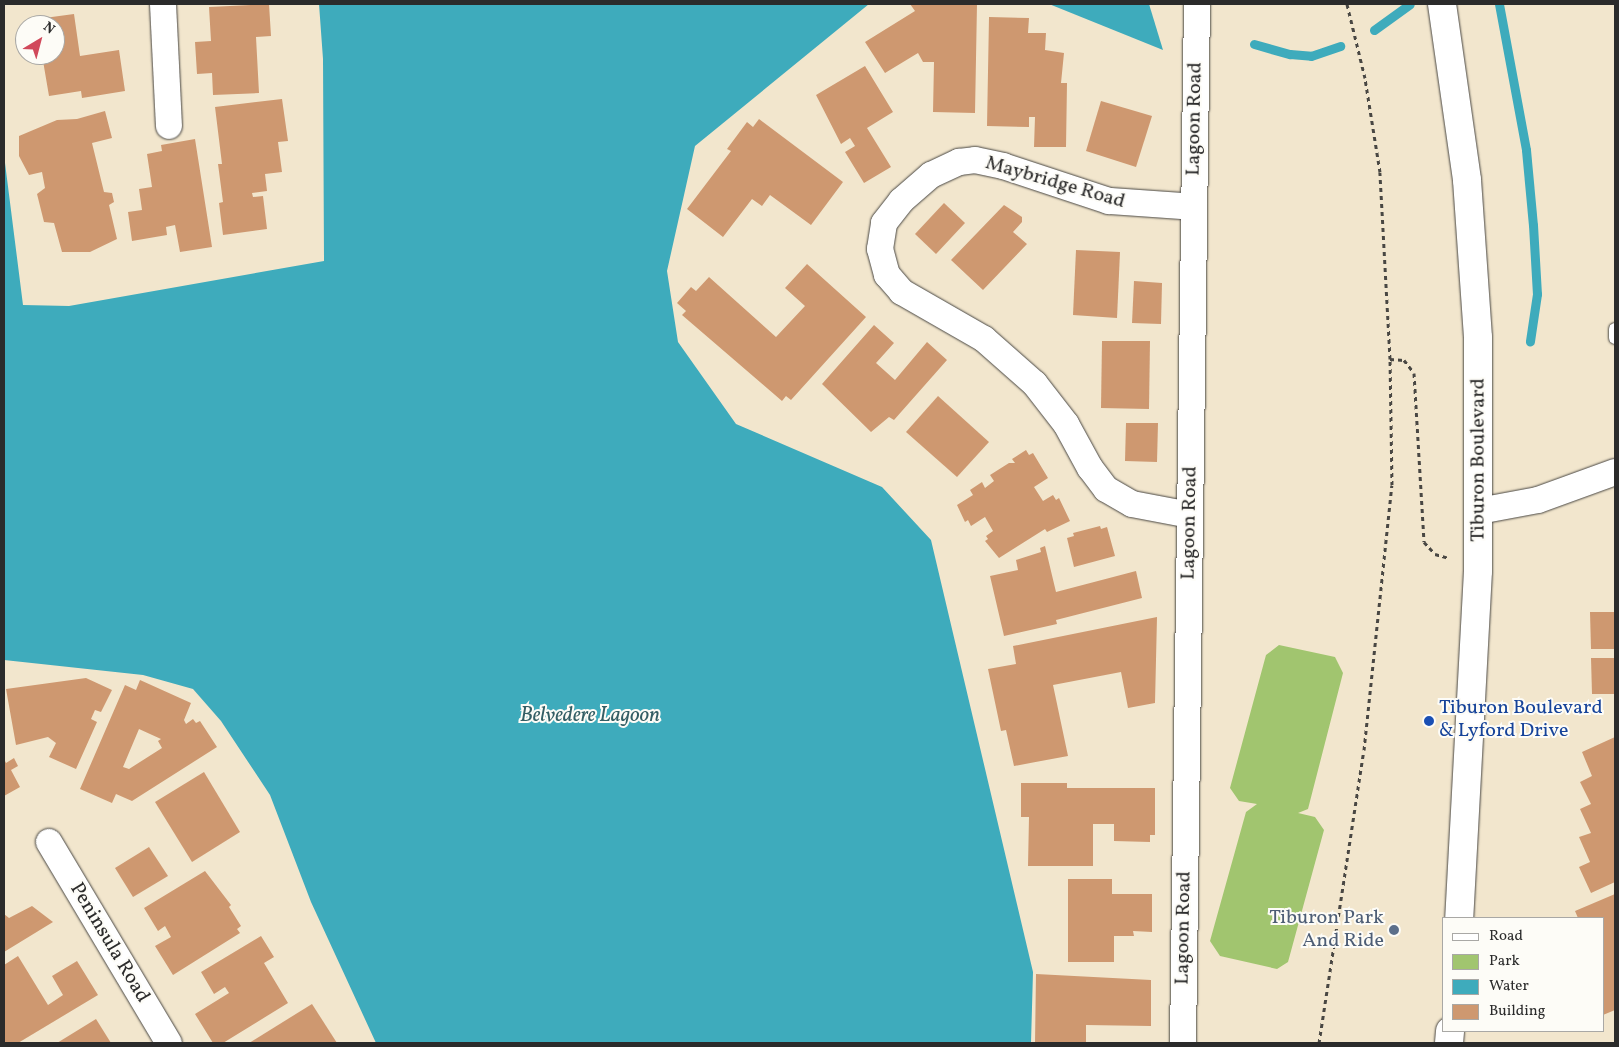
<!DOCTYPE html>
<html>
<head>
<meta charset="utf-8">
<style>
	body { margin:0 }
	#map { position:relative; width:1619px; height:1047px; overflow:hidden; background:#f2e6cd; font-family:Vollkorn,serif }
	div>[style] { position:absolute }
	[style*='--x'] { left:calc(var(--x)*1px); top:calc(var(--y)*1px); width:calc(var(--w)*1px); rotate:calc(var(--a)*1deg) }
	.green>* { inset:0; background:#a1c56f }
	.water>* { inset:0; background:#3eabbc }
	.stream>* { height:9px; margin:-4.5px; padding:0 4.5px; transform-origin:4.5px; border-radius:4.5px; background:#3eabbc }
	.building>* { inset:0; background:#ce9870 }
	.path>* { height:3px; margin-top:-1.5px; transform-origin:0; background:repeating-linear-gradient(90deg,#494743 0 4px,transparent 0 8px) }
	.roads { filter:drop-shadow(0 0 1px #494743) drop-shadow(0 0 1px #494743) }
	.lane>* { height:12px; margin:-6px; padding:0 6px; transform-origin:6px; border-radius:6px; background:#fff }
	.street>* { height:26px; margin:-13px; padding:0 13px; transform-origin:13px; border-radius:13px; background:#fff }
	.secondary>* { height:28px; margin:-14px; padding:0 14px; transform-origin:14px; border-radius:14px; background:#fff }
	.dots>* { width:14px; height:14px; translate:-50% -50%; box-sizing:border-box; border:2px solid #fdfcf7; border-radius:50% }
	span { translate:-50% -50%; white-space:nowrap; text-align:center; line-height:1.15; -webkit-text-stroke:4px #fdfcf7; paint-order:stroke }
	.street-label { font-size:20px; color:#2b2b2b }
	.transit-label { font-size:20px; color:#164399 }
	.left { translate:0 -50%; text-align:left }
	.service-label { font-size:20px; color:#4e5e75 }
	.right { translate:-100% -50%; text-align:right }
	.water-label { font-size:21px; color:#335e65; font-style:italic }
	.frame { position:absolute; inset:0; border:5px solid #2b2b2b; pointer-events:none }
	.legend { position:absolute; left:1442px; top:917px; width:162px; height:115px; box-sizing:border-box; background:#fdfcf7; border:1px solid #a9a8a5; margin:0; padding:6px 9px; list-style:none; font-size:15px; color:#2b2b2b }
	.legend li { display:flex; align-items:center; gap:10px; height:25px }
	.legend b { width:25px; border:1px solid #a9a8a5 }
	.north { position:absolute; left:15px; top:15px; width:50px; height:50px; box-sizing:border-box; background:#fdfcf7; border:1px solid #a9a8a5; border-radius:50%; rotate:37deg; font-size:14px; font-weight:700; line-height:20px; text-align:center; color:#2b2b2b }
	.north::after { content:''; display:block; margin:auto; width:18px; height:22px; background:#d1495b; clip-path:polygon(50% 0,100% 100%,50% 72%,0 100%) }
</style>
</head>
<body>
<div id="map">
	<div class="green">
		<div style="clip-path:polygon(1279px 645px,1335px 657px,1343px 673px,1308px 809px,1298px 813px,1315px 817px,1324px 830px,1288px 962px,1277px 969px,1220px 956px,1210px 941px,1246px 812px,1257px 804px,1239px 801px,1230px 788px,1266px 655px)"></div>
	</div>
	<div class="water">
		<div style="clip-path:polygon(319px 4px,869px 4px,695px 146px,667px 271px,678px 342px,736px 424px,882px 487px,931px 540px,1033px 972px,1031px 1043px,376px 1043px,311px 902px,270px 795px,221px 721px,193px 689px,143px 675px,4px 660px,4px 155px,23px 305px,69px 306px,324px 261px,323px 59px)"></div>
		<div style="clip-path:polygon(1049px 4px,1149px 4px,1163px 50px)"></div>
	</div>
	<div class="stream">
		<div style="--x:1499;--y:4;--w:148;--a:79.5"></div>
		<div style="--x:1526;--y:150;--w:75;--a:84.7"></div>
		<div style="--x:1533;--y:225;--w:69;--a:86.7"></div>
		<div style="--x:1537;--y:294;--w:48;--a:98.5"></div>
		<div style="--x:1374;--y:30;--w:44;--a:-35.8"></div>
		<div style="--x:1254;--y:44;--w:37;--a:16"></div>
		<div style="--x:1290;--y:54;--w:21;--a:5"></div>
		<div style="--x:1311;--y:56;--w:31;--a:-19"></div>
	</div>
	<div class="building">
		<div style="clip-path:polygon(269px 4px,271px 36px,256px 37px,259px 93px,213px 95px,212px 73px,197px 74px,195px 42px,211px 41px,209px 7px)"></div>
		<div style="clip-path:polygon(910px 4px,977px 4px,975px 113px,933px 112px,934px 62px,923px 62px,918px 53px,885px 73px,865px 42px,915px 11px)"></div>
		<div style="clip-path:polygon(74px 14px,80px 56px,119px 50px,125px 91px,82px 98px,81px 91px,49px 96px,42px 55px,55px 55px,55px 25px,38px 25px,37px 19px)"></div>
		<div style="clip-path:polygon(989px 17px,1029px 18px,1028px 33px,1046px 33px,1045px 50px,1064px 53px,1061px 83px,1067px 83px,1066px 147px,1034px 147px,1035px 117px,1029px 117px,1029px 127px,987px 126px)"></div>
		<div style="clip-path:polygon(865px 66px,893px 112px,867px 128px,891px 167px,864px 183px,845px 152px,855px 146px,850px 138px,841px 144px,816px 95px)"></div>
		<div style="clip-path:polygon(282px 99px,288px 141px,278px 142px,282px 172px,265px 174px,267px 191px,252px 193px,253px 197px,263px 196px,267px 229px,223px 235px,219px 203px,223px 202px,218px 164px,222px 164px,215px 107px)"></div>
		<div style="clip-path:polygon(1101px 101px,1152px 116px,1136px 167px,1086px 151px)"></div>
		<div style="clip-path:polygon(105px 111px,112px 138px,92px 143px,104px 192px,112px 193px,114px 202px,109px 205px,117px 239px,90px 252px,62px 252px,54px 223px,44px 222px,37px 194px,45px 188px,42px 172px,29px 175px,19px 156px,19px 136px,57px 120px,77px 119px)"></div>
		<div style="clip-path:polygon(759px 119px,843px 182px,811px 225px,770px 195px,762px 206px,752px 199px,723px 237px,687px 209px,731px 151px,727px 149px,747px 122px,753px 127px)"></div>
		<div style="clip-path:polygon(195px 139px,212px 247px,180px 252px,175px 225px,166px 227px,167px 235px,132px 241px,128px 212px,142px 210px,139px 189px,152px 187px,147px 154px,162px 151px,161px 145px)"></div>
		<div style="clip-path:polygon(944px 203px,965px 223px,936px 254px,915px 234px)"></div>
		<div style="clip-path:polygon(1004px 205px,1022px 217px,1022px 222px,1013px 232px,1027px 244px,983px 290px,951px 260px)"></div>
		<div style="clip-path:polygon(1076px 250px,1120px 252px,1117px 318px,1073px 315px)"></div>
		<div style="clip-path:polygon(807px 264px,866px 317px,791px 400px,786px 396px,782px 401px,682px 315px,686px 311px,677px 303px,691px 287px,696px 291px,709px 277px,776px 337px,805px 306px,785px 288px)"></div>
		<div style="clip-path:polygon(1134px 281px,1162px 283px,1161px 324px,1132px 323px)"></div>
		<div style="clip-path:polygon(874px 325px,894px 343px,876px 363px,895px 380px,927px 342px,947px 360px,894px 420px,889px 417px,871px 432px,822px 384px)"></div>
		<div style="clip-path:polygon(1102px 341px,1150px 341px,1149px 409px,1101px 408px)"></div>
		<div style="clip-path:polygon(938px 396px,989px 442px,957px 477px,906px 432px)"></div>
		<div style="clip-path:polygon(1126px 423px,1158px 423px,1157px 462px,1125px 461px)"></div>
		<div style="clip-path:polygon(1026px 450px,1029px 455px,1033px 453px,1048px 478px,1034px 487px,1043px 501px,1053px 495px,1056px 500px,1059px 498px,1070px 521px,1047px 532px,1045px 529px,999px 558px,985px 541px,988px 539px,986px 536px,993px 531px,985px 517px,971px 526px,968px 520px,965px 522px,957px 505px,973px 495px,970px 490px,982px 482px,985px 488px,994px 481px,990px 475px,1009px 463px,1015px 463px,1012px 459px)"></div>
		<div style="clip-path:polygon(1100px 526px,1101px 529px,1107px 527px,1115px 556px,1074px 567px,1067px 538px,1074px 536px,1073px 533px)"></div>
		<div style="clip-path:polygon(1045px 546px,1056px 592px,1136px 571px,1142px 598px,1056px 620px,1057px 624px,1004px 636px,990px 576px,1018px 570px,1016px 560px,1041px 552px,1040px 548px)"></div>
		<div style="clip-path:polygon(1590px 612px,1615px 612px,1615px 649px,1591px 649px)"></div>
		<div style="clip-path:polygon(1157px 617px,1155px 703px,1128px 708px,1121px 672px,1053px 685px,1068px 756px,1014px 766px,1006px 730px,1001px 731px,988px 669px,1016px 664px,1013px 646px)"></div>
		<div style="clip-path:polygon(1591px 658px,1615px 658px,1615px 694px,1592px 694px)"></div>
		<div style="clip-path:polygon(86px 678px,112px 690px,101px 712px,95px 710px,91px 719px,97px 722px,76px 769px,49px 757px,56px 743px,48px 737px,16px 745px,6px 689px)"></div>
		<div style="clip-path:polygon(evenodd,140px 680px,191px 703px,184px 720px,186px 724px,193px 719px,196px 723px,200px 721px,217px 747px,132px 801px,116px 794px,112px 803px,80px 789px,125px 685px,136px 690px,140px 680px,139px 729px,161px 739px,158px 741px,162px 748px,129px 769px,123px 767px,139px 729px)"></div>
		<div style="clip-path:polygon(1615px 737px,1615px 882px,1591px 893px,1579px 867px,1590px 862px,1579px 837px,1591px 833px,1580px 809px,1591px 804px,1580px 782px,1592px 776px,1582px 752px)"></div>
		<div style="clip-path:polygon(14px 758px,18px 766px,11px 770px,20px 787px,4px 796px,4px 759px,6px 763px)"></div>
		<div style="clip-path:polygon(204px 772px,240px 832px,192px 862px,155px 802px)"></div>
		<div style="clip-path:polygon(1021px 783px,1067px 783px,1067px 788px,1155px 788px,1155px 835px,1150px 835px,1150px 842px,1114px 841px,1114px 824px,1093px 824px,1093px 866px,1028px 866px,1029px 817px,1021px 817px)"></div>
		<div style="clip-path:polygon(149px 847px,168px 876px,133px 897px,115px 868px)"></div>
		<div style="clip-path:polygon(205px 871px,231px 905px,229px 907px,241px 926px,237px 929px,240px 933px,173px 975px,155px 946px,171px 937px,165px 926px,158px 931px,144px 908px)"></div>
		<div style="clip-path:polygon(1068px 879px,1112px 879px,1112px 894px,1152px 894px,1152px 932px,1133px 931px,1134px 936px,1114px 936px,1114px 962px,1068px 962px)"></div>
		<div style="clip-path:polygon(1615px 894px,1615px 1010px,1603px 1015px,1603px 918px,1578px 918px,1575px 911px)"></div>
		<div style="clip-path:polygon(32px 906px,53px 922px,4px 952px,4px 914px,9px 918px)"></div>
		<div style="clip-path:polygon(261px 936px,274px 957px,264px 963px,288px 1003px,223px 1043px,213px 1043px,195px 1014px,229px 993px,225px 987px,214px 994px,201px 972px)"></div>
		<div style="clip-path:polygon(18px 956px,48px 1005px,63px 995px,52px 976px,77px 961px,98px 995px,18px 1043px,4px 1043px,4px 965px)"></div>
		<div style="clip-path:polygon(1036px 974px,1151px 980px,1151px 1026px,1086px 1025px,1086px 1043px,1035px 1043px)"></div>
		<div style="clip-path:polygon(312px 1004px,337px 1043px,249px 1043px)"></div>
		<div style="clip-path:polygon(96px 1019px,111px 1043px,57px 1043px)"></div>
	</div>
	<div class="path">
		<div style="--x:1390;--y:359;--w:14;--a:4"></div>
		<div style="--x:1404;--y:360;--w:16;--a:52"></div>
		<div style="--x:1414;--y:373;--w:169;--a:86.6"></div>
		<div style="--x:1424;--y:542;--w:16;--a:47"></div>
		<div style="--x:1435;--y:554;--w:15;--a:16"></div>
		<div style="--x:1319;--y:1043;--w:296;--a:-81.3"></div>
		<div style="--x:1364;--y:750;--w:266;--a:-84"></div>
		<div style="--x:1392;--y:485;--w:126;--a:-90.9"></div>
		<div style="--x:1390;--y:359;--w:187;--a:-93.1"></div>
		<div style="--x:1380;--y:172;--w:95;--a:-99.1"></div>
		<div style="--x:1365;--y:78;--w:76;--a:-103.7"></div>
	</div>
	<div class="roads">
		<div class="lane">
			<div style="--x:1615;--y:329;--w:9;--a:90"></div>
		</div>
		<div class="street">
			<div style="--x:163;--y:4;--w:122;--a:87.2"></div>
			<div style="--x:1479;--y:511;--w:60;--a:-10.6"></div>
			<div style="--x:1538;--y:500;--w:82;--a:-20"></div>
			<div style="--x:1190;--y:515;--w:59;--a:-169.3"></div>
			<div style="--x:1132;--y:504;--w:30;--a:-150"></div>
			<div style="--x:1106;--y:489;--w:26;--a:-127"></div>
			<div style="--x:1090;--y:468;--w:50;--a:-118.6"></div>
			<div style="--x:1066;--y:424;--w:51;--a:-127.8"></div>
			<div style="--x:1035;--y:384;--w:68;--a:-138.6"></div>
			<div style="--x:984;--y:339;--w:95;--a:-150.2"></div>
			<div style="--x:902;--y:292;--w:23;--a:-131"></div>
			<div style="--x:887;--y:275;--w:27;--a:-105"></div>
			<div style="--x:880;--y:249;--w:26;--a:-81"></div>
			<div style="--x:884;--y:223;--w:28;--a:-52"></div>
			<div style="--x:901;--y:201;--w:40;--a:-41"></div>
			<div style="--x:931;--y:175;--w:31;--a:-25"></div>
			<div style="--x:959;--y:162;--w:16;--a:-7"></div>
			<div style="--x:975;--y:160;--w:29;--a:12"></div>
			<div style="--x:1003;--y:166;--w:112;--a:18.3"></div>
			<div style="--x:1109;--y:201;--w:85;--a:4"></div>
			<div style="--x:49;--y:842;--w:234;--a:59.2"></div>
			<div style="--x:1183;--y:1043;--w:1039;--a:-89.23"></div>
		</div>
		<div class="secondary">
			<div style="--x:1442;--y:4;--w:178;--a:81.9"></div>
			<div style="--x:1467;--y:180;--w:158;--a:86"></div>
			<div style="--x:1478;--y:338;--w:233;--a:90"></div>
			<div style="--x:1478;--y:571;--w:348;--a:93.1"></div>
			<div style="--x:1449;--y:1043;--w:12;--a:-85"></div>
		</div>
	</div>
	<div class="dots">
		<div style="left:1429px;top:721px;background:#1a4fb4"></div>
		<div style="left:1394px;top:930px;background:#5c6f8a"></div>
	</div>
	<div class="street-label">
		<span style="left:1195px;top:119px;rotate:-89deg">Lagoon Road</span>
		<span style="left:1055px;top:183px;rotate:16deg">Maybridge Road</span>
		<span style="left:1479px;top:460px;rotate:-90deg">Tiburon Boulevard</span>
		<span style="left:1190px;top:523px;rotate:-89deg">Lagoon Road</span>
		<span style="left:1184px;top:928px;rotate:-89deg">Lagoon Road</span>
		<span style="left:109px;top:943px;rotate:59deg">Peninsula Road</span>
	</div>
	<div class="transit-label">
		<span class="left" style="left:1439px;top:720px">Tiburon Boulevard<br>&amp; Lyford Drive</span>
	</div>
	<div class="service-label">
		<span class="right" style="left:1384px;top:930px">Tiburon Park<br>And Ride</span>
	</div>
	<div class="water-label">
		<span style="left:590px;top:716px">Belvedere Lagoon</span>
	</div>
	<div class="frame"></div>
	<ul class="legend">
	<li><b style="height:6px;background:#fff"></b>Road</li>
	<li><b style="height:14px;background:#a1c56f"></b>Park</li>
	<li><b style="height:14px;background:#3eabbc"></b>Water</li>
	<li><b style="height:14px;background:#ce9870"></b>Building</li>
	</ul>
	<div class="north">N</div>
</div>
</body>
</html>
